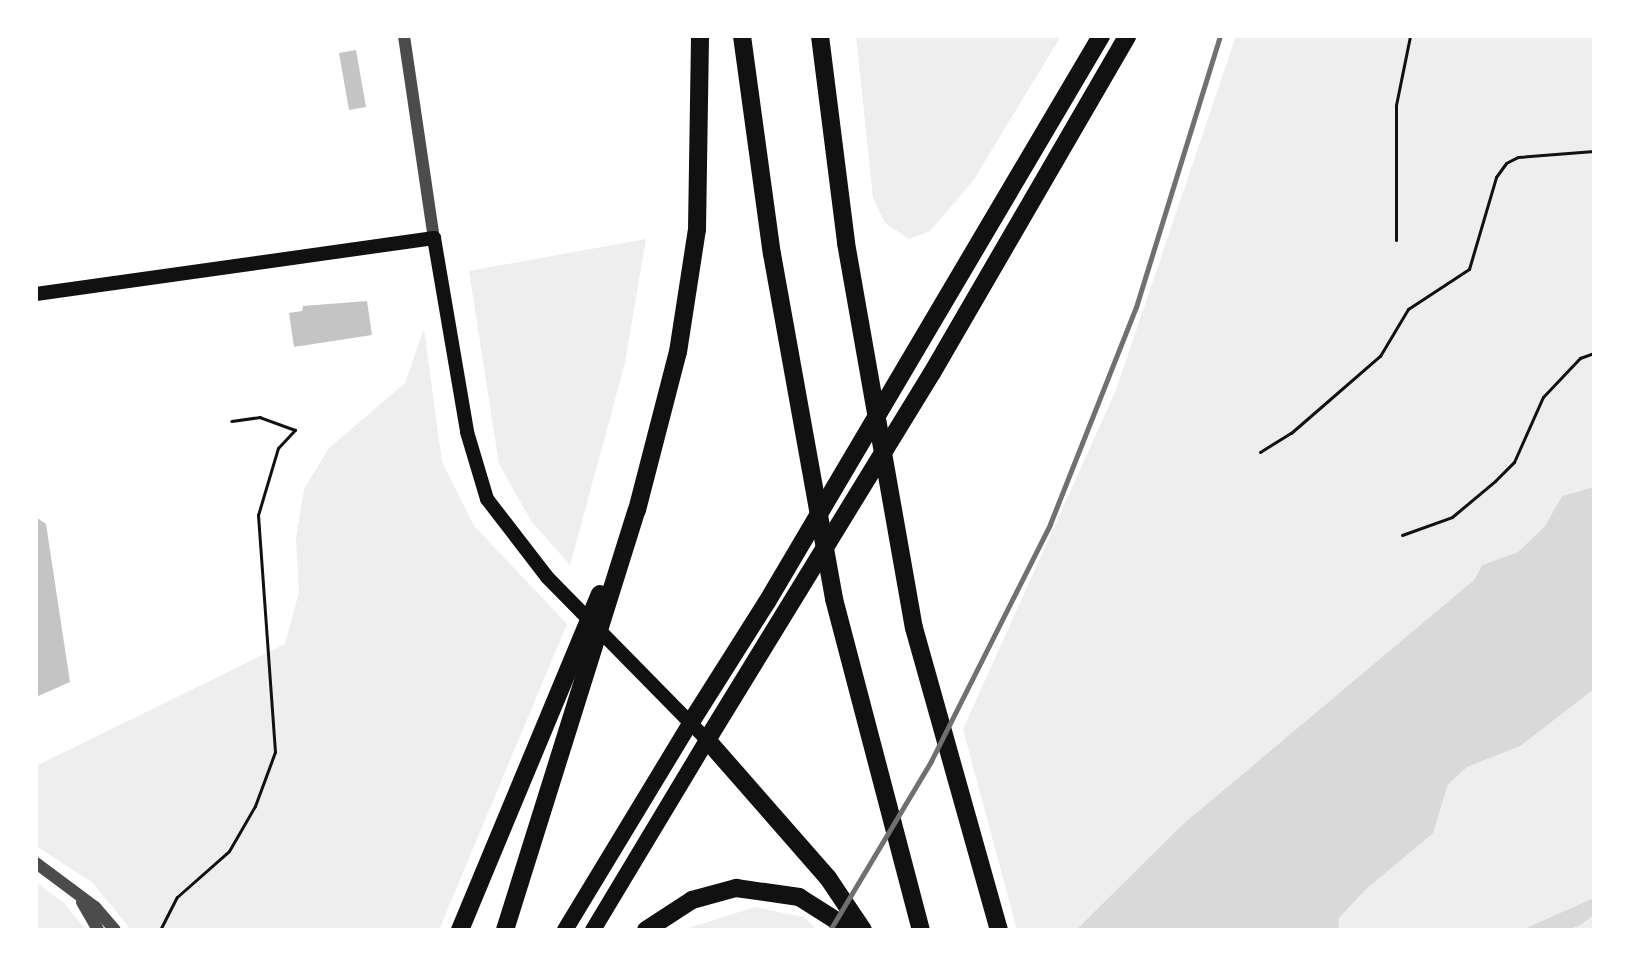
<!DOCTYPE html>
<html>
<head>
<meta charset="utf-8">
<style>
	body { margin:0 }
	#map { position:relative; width:1630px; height:966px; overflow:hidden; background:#fff; font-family:"Golos Text",sans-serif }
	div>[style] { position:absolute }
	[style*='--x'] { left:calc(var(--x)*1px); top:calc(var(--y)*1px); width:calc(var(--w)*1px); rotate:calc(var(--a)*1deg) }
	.green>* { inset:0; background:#eee }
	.water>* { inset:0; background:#d9d9d9 }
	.building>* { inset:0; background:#c4c4c4 }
	.path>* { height:3px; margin:-1.5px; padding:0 1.5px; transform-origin:1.5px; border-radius:1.5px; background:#111 }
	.tertiary>* { height:12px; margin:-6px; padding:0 6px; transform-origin:6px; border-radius:6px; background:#4c4c4c }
	.secondary>* { height:14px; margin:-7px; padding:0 7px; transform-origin:7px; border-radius:7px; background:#111 }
	.trunk>* { height:16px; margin:-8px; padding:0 8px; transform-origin:8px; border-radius:8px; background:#111 }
	.motorway>* { height:18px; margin:-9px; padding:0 9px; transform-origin:9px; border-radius:9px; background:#111 }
	.rail>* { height:5px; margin:-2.5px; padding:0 2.5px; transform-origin:2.5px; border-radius:2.5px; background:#707070 }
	span { translate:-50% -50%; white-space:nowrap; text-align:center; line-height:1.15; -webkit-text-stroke:6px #fff; paint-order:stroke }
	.frame { position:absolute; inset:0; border:38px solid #fff; pointer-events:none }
</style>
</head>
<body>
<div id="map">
	<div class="green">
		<div style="clip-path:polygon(856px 36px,1061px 36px,973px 181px,930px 231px,909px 239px,885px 223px,873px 198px)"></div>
		<div style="clip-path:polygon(1236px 36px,1594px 36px,1594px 487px,1562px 496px,1545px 526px,1518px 552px,1482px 565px,1474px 580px,1315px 719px,1181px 826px,1076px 930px,1017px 930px,963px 729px,1116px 390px)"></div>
		<div style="clip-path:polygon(646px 239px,625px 363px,570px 565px,531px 521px,499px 464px,469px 271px)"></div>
		<div style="clip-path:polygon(424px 329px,442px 462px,474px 526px,567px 624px,439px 930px,131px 930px,93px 883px,36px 846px,36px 766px,285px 644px,299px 592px,296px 539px,304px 489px,329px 448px,405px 383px)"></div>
		<div style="clip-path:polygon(1594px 661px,1594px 930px,1281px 930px,1420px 798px)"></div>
		<div style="clip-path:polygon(36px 882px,65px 904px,86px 930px,36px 930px)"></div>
		<div style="clip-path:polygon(755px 907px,804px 917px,817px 930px,682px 930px)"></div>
	</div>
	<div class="water">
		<div style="clip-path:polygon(1594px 487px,1594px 689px,1520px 746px,1467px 767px,1448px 784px,1433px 833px,1365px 890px,1339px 918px,1338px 930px,1076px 930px,1181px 826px,1474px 580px,1482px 565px,1518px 552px,1545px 526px,1562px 496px)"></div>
		<div style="clip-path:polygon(1594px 898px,1594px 915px,1580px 925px,1568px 930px,1522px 930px)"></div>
	</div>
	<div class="building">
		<div style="clip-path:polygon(356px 50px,366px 107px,349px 110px,339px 53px)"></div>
		<div style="clip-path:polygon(367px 301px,372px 335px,294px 347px,289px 313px,302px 311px,303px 306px)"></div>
		<div style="clip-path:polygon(36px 517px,46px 524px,70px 682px,36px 697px)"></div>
	</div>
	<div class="path">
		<div style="--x:1396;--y:240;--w:135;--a:-90"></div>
		<div style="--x:1396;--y:105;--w:70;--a:-78.5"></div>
		<div style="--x:1260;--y:452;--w:36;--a:-32"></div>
		<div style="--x:1291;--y:433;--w:118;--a:-40.9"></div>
		<div style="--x:1380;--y:356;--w:55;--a:-59.2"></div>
		<div style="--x:1408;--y:309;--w:73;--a:-33.3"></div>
		<div style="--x:1469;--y:269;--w:96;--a:-73.6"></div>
		<div style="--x:1496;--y:177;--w:17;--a:-54"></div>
		<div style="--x:1506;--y:163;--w:13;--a:-27"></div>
		<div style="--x:1518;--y:157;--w:76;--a:-4.5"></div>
		<div style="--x:1402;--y:535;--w:53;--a:-19.8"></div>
		<div style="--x:1452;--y:517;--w:56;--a:-39.9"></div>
		<div style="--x:1495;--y:481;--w:27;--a:-45"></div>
		<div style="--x:1514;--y:462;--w:71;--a:-66"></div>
		<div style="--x:1543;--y:397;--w:54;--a:-46.5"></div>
		<div style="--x:1580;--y:358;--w:15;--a:-20"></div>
		<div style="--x:160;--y:930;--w:37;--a:-63"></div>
		<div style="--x:177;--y:897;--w:69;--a:-41.5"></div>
		<div style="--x:229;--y:851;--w:52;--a:-60"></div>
		<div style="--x:255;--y:806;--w:58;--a:-69.7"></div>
		<div style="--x:275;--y:752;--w:238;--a:-94.1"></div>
		<div style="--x:258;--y:515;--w:70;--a:-73.4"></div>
		<div style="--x:278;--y:448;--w:25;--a:-47"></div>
		<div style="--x:295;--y:430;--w:37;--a:-160"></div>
		<div style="--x:260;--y:417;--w:29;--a:172"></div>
	</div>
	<div class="tertiary">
		<div style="--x:404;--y:36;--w:204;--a:81.6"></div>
		<div style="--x:36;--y:863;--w:74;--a:36.7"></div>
		<div style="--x:95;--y:907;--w:30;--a:49"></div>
		<div style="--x:82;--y:902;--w:32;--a:60"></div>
	</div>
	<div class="secondary">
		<div style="--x:36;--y:294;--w:402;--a:-8"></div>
		<div style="--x:434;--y:238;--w:197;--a:80.3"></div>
		<div style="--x:467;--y:432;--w:70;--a:73.4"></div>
		<div style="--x:487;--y:499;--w:98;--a:52.4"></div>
		<div style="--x:547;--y:577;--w:228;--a:45.5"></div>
	</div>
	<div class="trunk">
		<div style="--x:565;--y:930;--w:243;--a:-58.8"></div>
		<div style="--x:593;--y:930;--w:222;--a:-59"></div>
	</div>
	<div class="motorway">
		<div style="--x:742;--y:36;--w:220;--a:82.2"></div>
		<div style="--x:772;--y:254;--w:351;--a:79.8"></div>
		<div style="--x:834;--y:599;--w:342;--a:75.3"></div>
		<div style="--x:820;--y:36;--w:209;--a:82.8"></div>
		<div style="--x:846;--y:243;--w:391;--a:80"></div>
		<div style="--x:914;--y:628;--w:314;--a:74.3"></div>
		<div style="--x:691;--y:722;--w:142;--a:-57.7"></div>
		<div style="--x:767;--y:602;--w:657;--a:-59.45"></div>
		<div style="--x:460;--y:930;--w:364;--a:-67.4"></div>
		<div style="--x:505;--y:930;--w:440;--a:-72.6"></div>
		<div style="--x:637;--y:510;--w:163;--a:-75.5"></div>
		<div style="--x:678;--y:352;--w:124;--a:-81.2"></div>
		<div style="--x:697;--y:229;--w:193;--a:-89.1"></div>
		<div style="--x:646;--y:930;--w:55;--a:-33.1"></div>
		<div style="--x:692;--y:900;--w:46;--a:-15.3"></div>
		<div style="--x:736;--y:888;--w:64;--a:8.1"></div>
		<div style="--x:799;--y:897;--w:62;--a:32.4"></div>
		<div style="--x:863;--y:930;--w:63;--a:-123.9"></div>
		<div style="--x:828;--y:878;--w:184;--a:-131.2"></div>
		<div style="--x:707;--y:740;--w:430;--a:-58.5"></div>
		<div style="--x:932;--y:373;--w:389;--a:-59.9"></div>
	</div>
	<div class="rail">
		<div style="--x:830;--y:930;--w:197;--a:-59.1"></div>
		<div style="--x:931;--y:761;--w:265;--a:-63.3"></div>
		<div style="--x:1050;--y:524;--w:233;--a:-68.4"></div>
		<div style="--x:1136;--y:307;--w:284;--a:-72.8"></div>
	</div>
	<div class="frame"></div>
</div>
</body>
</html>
